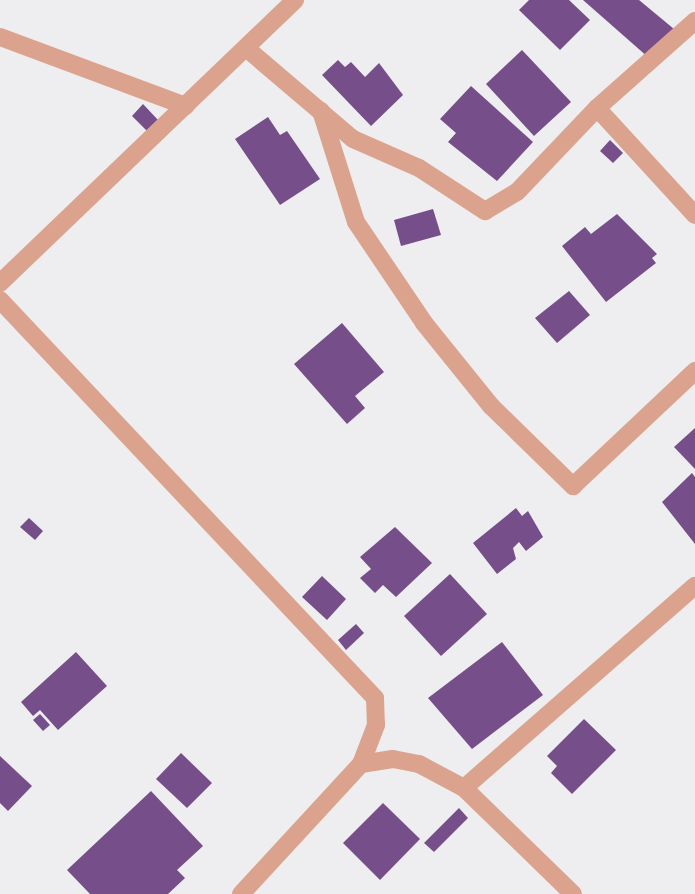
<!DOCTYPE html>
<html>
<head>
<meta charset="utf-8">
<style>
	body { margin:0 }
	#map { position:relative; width:695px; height:894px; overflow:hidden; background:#eeeef0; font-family:"Playfair Display",serif }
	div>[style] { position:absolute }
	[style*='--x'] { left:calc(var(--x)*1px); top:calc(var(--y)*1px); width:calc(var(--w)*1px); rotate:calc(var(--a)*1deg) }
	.building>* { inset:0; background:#754e8a }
	.street>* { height:18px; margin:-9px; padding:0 9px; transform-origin:9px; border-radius:9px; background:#dba38d }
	span { translate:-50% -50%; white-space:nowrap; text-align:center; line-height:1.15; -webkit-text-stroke:6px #eeeef0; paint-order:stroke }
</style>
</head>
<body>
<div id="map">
	<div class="building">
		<div style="clip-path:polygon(529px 0,569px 0,590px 20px,560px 50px,519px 10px)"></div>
		<div style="clip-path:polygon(583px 0,639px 0,674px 29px,649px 58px)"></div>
		<div style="clip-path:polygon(522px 50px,571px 102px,534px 136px,486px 84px)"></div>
		<div style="clip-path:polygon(338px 60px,345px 67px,351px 62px,365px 77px,379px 63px,403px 95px,371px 126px,322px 75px)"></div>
		<div style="clip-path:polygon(471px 86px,533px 142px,497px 181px,448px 142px,456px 133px,440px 119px)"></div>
		<div style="clip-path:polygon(143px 104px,158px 120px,147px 131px,132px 116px)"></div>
		<div style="clip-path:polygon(268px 117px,280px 135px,287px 131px,320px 179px,280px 205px,235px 139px)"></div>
		<div style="clip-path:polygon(610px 140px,623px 153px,613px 163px,600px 151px)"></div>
		<div style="clip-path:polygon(433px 209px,441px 235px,401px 246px,394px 220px)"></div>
		<div style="clip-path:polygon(617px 214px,657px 254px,652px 258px,656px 263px,606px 302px,562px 246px,585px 227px,591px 234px)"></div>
		<div style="clip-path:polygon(569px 291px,590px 315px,557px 343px,535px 318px)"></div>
		<div style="clip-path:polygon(342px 323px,384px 372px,355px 396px,365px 408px,347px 424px,294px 364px)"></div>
		<div style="clip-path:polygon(695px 428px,695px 469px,674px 447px)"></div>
		<div style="clip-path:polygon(692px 473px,695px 477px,695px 544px,662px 502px)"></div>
		<div style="clip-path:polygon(516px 508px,522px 516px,528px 511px,543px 537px,526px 551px,519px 542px,513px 548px,516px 559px,497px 574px,473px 543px)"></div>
		<div style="clip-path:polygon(29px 518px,43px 531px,35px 540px,20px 527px)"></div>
		<div style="clip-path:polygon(395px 527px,432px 563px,396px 597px,383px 585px,375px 593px,360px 578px,371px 569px,360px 557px)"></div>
		<div style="clip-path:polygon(450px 574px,487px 614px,441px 656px,404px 616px)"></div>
		<div style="clip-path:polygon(322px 576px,346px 599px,327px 620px,302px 597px)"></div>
		<div style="clip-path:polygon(356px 624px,364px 633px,346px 650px,338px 640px)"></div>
		<div style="clip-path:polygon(502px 642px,543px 695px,472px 749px,428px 698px)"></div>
		<div style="clip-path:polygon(76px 652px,107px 686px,58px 730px,40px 710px,33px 716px,21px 702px)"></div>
		<div style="clip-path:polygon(40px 714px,50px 725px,43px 731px,33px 720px)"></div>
		<div style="clip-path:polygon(584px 719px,616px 750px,572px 794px,551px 773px,557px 766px,547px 756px)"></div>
		<div style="clip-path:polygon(181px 753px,212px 783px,187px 808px,156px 779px)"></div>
		<div style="clip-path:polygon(0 756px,32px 786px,8px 811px,0 803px)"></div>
		<div style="clip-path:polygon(151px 791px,203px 846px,177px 870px,185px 878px,168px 894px,90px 894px,67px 870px)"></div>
		<div style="clip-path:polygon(383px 803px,420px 839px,380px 880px,343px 843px)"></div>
		<div style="clip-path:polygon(459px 808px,468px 818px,434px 852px,424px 843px)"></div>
	</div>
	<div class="street">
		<div style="--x:0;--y:37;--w:198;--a:20.4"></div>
		<div style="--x:246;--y:48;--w:140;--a:40.4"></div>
		<div style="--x:353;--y:139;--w:72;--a:23.7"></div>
		<div style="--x:419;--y:168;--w:79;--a:33.1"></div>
		<div style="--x:485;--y:211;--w:37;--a:-31"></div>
		<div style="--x:517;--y:192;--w:116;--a:-46.4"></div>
		<div style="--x:597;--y:108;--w:131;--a:-41.6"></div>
		<div style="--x:597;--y:108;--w:145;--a:47.5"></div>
		<div style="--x:321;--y:111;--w:116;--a:72.5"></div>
		<div style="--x:356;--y:222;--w:122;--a:56"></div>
		<div style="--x:424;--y:323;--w:107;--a:51.1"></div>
		<div style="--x:491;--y:406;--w:115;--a:44.3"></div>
		<div style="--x:573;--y:486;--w:168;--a:-43.3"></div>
		<div style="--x:0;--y:283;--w:409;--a:-43.8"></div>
		<div style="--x:0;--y:300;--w:547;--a:46.7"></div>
		<div style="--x:375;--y:698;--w:27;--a:88"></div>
		<div style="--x:376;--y:725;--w:42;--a:111"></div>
		<div style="--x:464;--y:788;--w:307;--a:-41.2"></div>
		<div style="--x:241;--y:894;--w:177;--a:-47.3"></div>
		<div style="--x:361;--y:764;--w:32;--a:-9"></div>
		<div style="--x:393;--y:759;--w:26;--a:11"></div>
		<div style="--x:419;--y:764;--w:51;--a:28.1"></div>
		<div style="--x:464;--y:788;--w:152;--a:44.2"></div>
	</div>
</div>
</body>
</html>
